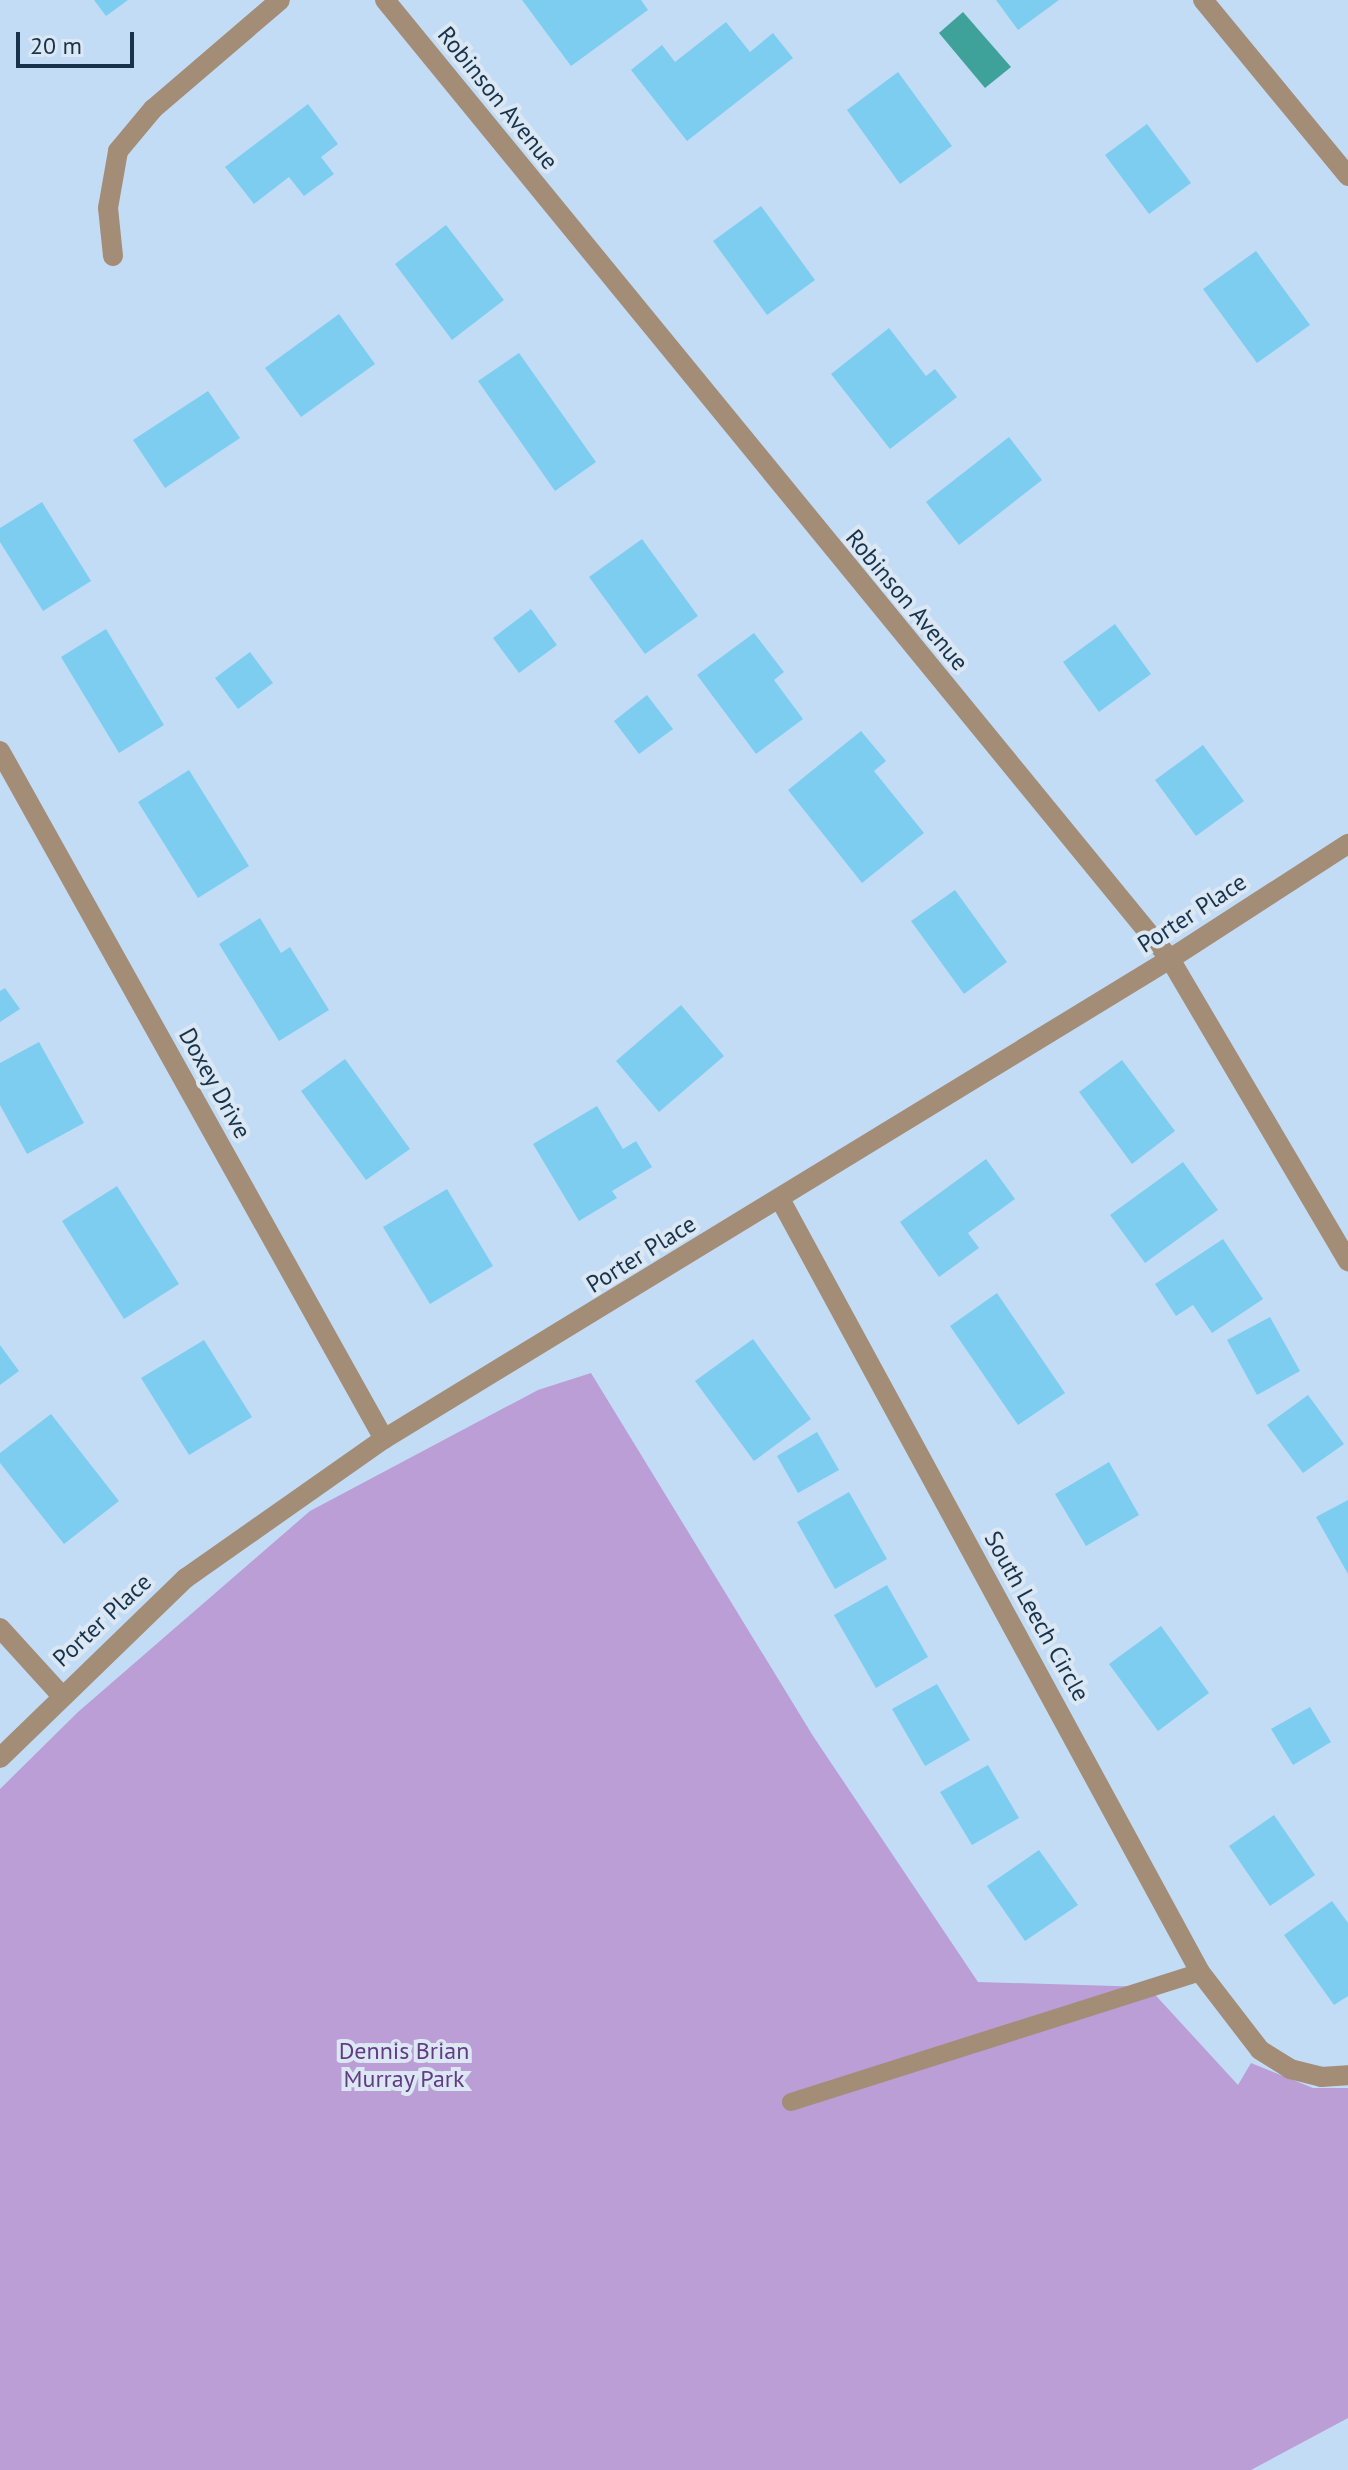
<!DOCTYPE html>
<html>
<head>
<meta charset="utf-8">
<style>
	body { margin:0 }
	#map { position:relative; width:1348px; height:2470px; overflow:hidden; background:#c3dcf5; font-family:"PT Sans",sans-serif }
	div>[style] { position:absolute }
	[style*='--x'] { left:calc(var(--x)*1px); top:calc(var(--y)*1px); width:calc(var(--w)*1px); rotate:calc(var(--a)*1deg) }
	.green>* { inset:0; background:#ba9ed5 }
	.water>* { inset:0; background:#3ea29a }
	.building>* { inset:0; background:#7dcdf0 }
	.service>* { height:18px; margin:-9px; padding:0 9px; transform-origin:9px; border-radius:9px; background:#a38d76 }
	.minor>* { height:20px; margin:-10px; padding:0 10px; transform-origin:10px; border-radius:10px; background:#a38d76 }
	span { translate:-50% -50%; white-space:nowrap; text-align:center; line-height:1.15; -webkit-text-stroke:8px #dbe8f4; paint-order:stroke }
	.street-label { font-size:24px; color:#17324a }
	.park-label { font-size:24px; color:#633a84 }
	.scale { position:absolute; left:16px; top:32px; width:118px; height:36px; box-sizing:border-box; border:4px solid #17324a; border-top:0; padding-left:10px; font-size:24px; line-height:28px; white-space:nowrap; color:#17324a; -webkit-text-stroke:6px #dbe8f4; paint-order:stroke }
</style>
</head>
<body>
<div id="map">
	<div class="green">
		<div style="clip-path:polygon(591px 1373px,813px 1736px,978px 1982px,1148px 1987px,1238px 2085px,1251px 2063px,1313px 2088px,1348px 2088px,1348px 2418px,1251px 2470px,0 2470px,0 1789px,78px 1712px,310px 1511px,538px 1390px)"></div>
	</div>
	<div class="water">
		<div style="clip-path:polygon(963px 12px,1011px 67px,985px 88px,939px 33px)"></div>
	</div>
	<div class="building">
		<div style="clip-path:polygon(94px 0,128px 0,106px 16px)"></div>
		<div style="clip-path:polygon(522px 0,641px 0,648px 10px,571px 66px)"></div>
		<div style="clip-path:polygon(996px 0,1059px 0,1018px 30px)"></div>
		<div style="clip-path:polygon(726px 22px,750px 52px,773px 33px,793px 58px,687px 141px,631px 70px,662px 45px,675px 62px)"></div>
		<div style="clip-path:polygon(898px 72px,952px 146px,900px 184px,847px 110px)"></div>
		<div style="clip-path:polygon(308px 104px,338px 144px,321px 157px,334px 174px,304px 196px,289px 177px,254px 204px,225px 167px)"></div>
		<div style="clip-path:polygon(1147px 124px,1191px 183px,1149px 214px,1105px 155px)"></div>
		<div style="clip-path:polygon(761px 206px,815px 280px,767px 315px,713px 241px)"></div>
		<div style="clip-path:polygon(446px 225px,504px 300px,452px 340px,395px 264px)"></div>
		<div style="clip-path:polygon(1256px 251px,1310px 325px,1257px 363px,1203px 289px)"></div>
		<div style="clip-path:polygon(339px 314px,375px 364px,301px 417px,265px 368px)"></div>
		<div style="clip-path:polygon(889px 328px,926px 376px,935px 369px,957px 397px,890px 449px,831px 374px)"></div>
		<div style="clip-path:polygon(519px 353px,596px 462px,555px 491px,478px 381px)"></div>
		<div style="clip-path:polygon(208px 391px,240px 438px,165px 488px,133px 440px)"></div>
		<div style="clip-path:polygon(1009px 437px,1042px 480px,959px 545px,926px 502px)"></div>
		<div style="clip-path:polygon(42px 502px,91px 581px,43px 611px,0 542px,0 528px)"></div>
		<div style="clip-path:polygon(642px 539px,698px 616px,645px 654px,589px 577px)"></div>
		<div style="clip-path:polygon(531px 609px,557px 645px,519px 673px,493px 638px)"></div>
		<div style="clip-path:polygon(1115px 624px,1151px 674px,1099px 712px,1063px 662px)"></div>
		<div style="clip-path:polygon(106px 629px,164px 725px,119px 753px,61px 657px)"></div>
		<div style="clip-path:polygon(754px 633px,784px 672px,774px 680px,803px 719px,756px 754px,697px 675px)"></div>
		<div style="clip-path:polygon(250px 652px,273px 683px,238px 709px,215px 678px)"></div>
		<div style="clip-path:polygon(647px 695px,673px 729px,639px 754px,614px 721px)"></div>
		<div style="clip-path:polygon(861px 731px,886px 761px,874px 771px,924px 833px,862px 883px,788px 790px)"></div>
		<div style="clip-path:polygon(1203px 745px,1244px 801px,1196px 836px,1155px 780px)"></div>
		<div style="clip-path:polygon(189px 770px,249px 866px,198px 898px,138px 802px)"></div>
		<div style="clip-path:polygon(955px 890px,1007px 962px,964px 994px,911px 921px)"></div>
		<div style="clip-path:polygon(260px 918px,281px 953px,290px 947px,329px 1010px,279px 1041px,219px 944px)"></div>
		<div style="clip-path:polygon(5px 988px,20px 1009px,0 1022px,0 991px)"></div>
		<div style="clip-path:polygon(681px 1005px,724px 1056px,659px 1112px,616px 1061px)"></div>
		<div style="clip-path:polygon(39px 1042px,84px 1123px,27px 1154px,0 1105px,0 1063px)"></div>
		<div style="clip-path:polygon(345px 1059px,410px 1149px,366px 1180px,301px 1091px)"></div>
		<div style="clip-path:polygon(1122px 1060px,1175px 1131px,1132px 1164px,1079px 1092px)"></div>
		<div style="clip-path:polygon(597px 1106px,623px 1149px,636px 1141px,652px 1167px,612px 1191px,617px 1198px,579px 1221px,533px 1144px)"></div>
		<div style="clip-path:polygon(986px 1159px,1015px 1199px,968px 1233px,979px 1248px,939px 1277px,900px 1222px)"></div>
		<div style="clip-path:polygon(1183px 1162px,1218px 1210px,1145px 1263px,1110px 1215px)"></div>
		<div style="clip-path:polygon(117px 1186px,179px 1284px,124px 1319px,62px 1221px)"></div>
		<div style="clip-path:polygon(447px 1189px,493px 1266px,430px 1304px,383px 1227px)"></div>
		<div style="clip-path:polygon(1223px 1239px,1263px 1299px,1212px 1333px,1193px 1305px,1176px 1316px,1155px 1284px)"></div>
		<div style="clip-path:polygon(997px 1293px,1065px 1393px,1018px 1425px,950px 1326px)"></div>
		<div style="clip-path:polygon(1270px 1317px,1300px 1371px,1257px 1395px,1227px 1340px)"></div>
		<div style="clip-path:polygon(753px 1339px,811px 1419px,754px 1461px,695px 1381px)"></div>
		<div style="clip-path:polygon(204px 1340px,252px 1417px,189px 1455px,141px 1378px)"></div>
		<div style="clip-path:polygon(0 1345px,19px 1371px,0 1385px)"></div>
		<div style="clip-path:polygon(1308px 1395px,1344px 1444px,1303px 1473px,1267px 1425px)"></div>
		<div style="clip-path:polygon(51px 1414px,119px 1501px,64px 1544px,0 1463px,0 1453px)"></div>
		<div style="clip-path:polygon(817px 1432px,839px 1470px,798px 1493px,777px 1456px)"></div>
		<div style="clip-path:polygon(1109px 1462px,1139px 1515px,1086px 1546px,1055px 1494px)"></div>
		<div style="clip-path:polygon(849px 1492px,887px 1559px,835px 1589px,797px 1522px)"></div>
		<div style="clip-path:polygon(1348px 1500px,1348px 1574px,1316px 1517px)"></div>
		<div style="clip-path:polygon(887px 1585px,928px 1657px,876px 1688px,834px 1615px)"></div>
		<div style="clip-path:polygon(1161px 1626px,1209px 1693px,1158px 1731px,1109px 1664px)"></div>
		<div style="clip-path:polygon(937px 1684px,970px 1740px,925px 1766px,892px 1709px)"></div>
		<div style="clip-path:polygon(1310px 1707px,1331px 1742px,1293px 1765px,1271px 1729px)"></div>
		<div style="clip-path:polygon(988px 1765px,1019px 1818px,972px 1845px,940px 1792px)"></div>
		<div style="clip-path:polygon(1274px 1815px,1315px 1875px,1270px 1906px,1229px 1846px)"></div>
		<div style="clip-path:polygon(1039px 1850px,1078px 1905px,1025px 1941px,987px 1886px)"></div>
		<div style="clip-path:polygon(1332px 1901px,1348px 1923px,1348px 1996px,1334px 2005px,1284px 1935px)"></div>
	</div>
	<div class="service">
		<div style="--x:791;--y:2102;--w:429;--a:-17.6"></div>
	</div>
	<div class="minor">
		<div style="--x:385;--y:0;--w:1239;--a:50.7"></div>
		<div style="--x:1170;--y:959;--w:351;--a:59.5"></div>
		<div style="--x:1203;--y:0;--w:228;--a:50.5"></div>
		<div style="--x:113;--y:256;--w:48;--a:-95.9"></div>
		<div style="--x:108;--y:208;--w:58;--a:-80"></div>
		<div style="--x:118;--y:151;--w:55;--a:-50.2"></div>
		<div style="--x:153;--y:109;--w:167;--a:-40.6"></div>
		<div style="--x:0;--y:751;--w:788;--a:60.83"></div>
		<div style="--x:780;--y:1199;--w:880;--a:61.48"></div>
		<div style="--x:1200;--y:1972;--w:98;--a:52.4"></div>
		<div style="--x:1260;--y:2050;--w:36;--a:32"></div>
		<div style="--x:1290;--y:2069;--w:32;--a:14"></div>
		<div style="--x:1321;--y:2077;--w:27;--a:-4"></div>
		<div style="--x:0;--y:1628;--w:91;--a:47.7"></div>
		<div style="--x:0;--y:1758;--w:259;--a:-44.1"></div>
		<div style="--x:186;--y:1578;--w:242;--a:-35.1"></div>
		<div style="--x:384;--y:1439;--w:921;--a:-31.41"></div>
		<div style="--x:1170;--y:959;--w:212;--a:-32.9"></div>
	</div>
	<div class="street-label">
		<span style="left:498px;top:98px;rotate:51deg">Robinson Avenue</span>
		<span style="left:907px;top:600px;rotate:50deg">Robinson Avenue</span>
		<span style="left:1192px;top:913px;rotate:-33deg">Porter Place</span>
		<span style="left:215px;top:1083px;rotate:61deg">Doxey Drive</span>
		<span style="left:641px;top:1254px;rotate:-32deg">Porter Place</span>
		<span style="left:1037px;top:1616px;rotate:61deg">South Leech Circle</span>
		<span style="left:102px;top:1620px;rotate:-43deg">Porter Place</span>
	</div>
	<div class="park-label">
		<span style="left:404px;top:2065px">Dennis Brian<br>Murray Park</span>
	</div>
	<div class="scale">20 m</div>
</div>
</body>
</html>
